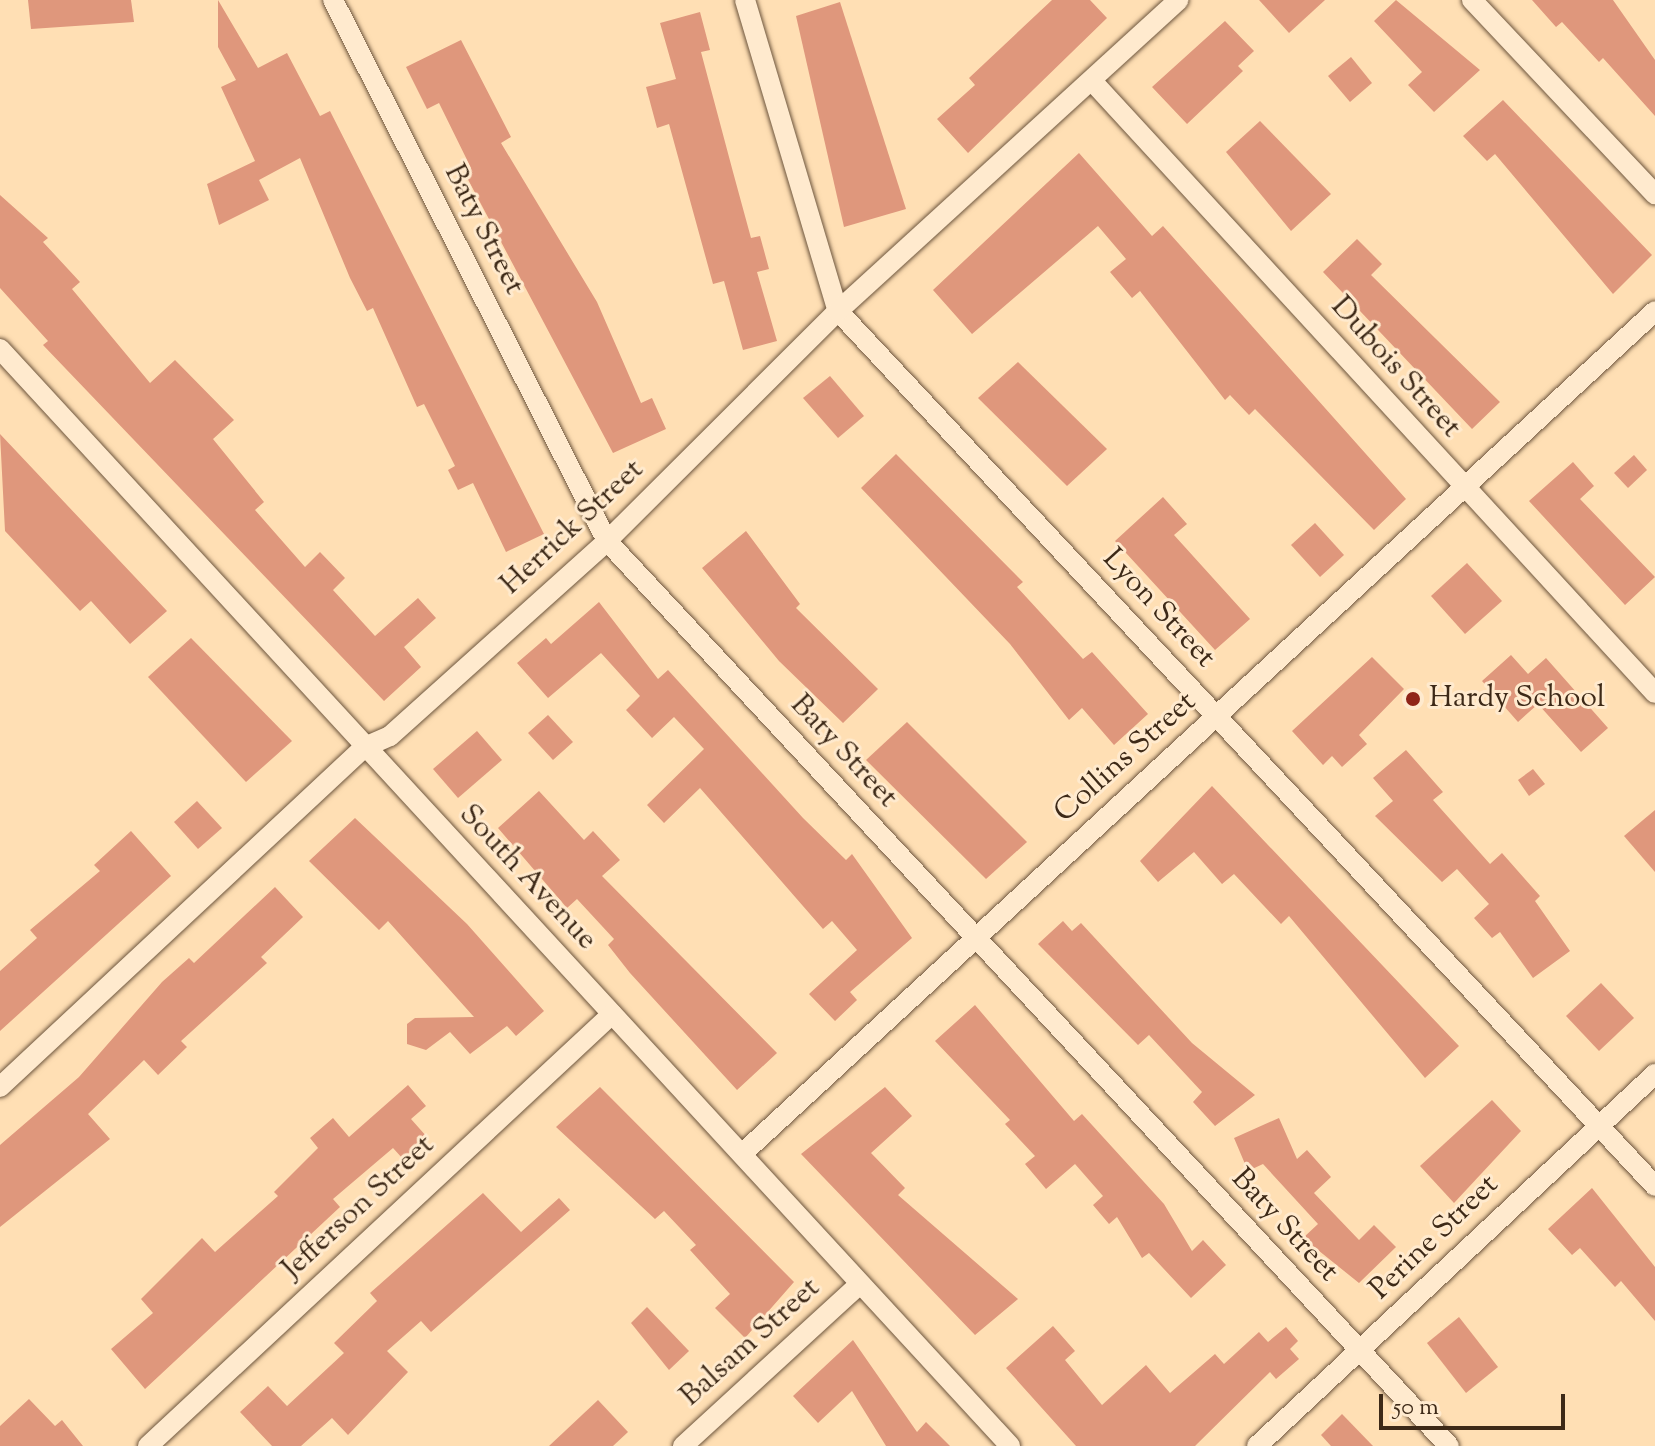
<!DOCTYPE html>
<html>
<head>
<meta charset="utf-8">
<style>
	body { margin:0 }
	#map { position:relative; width:1655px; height:1446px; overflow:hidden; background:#ffdfb4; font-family:"Sorts Mill Goudy",serif }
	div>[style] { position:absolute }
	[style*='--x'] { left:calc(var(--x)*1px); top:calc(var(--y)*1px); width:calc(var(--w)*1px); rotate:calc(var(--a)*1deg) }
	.building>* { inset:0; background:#df977c }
	.roads { filter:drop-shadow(0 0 2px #6e563e) drop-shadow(0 0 2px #6e563e) }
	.minor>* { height:20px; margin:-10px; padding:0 10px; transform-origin:10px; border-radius:10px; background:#ffeace }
	.dots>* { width:22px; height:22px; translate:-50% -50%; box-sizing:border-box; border:4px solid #ffeace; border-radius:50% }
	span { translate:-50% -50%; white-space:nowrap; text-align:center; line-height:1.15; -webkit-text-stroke:6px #ffeace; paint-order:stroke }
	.street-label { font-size:30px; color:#3d2917 }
	.poi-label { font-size:30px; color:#3d2917 }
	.left { translate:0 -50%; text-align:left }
	.scale { position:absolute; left:1379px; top:1394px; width:186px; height:36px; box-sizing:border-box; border:4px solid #3d2917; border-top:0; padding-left:10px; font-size:24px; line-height:28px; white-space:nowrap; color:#3d2917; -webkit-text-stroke:6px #ffeace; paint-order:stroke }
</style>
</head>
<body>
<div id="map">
	<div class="building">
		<div style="clip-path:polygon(28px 0,131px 0,134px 22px,31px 29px)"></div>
		<div style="clip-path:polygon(218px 0,258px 68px,287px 53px,320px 116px,330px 111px,544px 534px,506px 552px,473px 483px,458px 490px,448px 470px,455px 466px,424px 404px,417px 407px,373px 308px,367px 311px,350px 278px,300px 158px,259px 180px,269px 200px,219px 225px,207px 184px,255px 161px,221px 87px,236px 80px,218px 47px)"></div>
		<div style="clip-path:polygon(1052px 0,1090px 0,1107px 18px,968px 153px,937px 119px,975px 85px,969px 78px)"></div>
		<div style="clip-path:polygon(1259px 0,1325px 0,1289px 33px)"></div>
		<div style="clip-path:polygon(1396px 0,1480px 70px,1434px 112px,1408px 85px,1422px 72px,1374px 21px)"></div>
		<div style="clip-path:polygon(1532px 0,1613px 0,1655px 60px,1655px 116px,1603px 58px,1599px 62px,1562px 22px,1556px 27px)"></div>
		<div style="clip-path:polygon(840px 2px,906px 209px,844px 227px,796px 16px)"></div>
		<div style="clip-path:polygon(700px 12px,710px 50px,701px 52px,733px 172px,751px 238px,760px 236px,769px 269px,757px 272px,777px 341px,743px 350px,724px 281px,713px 284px,669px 124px,657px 128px,646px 87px,676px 79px,660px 23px)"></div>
		<div style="clip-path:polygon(1225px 21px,1254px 51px,1238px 66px,1243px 71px,1187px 124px,1152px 87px)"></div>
		<div style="clip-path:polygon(461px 40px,511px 137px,501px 143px,597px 302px,641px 403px,652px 398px,666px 429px,613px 453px,464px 172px,471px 168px,439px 103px,427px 109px,406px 67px)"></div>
		<div style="clip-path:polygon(1351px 57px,1372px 83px,1350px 102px,1328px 76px)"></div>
		<div style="clip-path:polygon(1503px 100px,1652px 255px,1613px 294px,1495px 154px,1487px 161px,1463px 136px)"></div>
		<div style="clip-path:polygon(1260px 121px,1331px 194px,1291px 231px,1226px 152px)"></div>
		<div style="clip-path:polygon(1079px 153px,1152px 236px,1163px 226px,1406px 499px,1374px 530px,1255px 409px,1249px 415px,1230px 395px,1225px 400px,1140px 291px,1132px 298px,1110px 272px,1126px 259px,1098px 226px,972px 334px,933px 290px)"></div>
		<div style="clip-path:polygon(0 195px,48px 238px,43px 242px,80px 282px,72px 289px,150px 383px,175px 360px,234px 420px,213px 439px,264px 502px,255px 510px,305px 567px,320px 552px,345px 578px,333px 590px,375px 636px,418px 598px,436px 618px,404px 647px,421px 667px,384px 701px,43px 345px,48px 341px,0 288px)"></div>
		<div style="clip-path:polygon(1357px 239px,1382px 264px,1371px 275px,1500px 402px,1472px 429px,1323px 272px)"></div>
		<div style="clip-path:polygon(1018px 362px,1107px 449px,1067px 486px,978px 398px)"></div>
		<div style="clip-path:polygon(830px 376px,864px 416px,838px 438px,803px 398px)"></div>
		<div style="clip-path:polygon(0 434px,167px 611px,130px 644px,91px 601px,80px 611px,5px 531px)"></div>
		<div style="clip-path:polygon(896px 454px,1023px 582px,1017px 587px,1083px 659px,1092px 652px,1148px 714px,1114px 745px,1082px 708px,1069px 720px,1010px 644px,861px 488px)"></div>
		<div style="clip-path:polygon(1634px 455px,1647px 470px,1628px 488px,1614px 473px)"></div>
		<div style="clip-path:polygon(1573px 462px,1594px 486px,1580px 499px,1655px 577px,1625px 605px,1529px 501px)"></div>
		<div style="clip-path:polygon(1163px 497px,1187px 524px,1174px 535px,1250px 619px,1215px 650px,1115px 541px)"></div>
		<div style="clip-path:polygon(1315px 523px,1344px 555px,1320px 577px,1291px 545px)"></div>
		<div style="clip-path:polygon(746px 531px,800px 604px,796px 608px,878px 689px,843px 723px,779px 661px,702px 568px)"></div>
		<div style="clip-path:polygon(1467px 563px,1502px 601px,1465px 634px,1431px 596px)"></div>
		<div style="clip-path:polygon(599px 602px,658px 679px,668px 670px,803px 818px,846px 860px,852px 854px,912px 938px,850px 992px,857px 1000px,835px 1021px,809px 994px,857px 950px,832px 921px,823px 929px,700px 788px,664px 823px,647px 805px,704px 749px,674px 717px,652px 738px,626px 710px,640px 696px,601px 653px,548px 698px,517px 663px,546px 638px,551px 644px)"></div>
		<div style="clip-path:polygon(191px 638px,292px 741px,246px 782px,148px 677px)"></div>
		<div style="clip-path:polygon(1511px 655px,1528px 674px,1546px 658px,1608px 728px,1581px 752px,1538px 704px,1518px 722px,1482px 681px)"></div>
		<div style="clip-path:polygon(1372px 657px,1404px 689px,1359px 735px,1367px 744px,1342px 767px,1332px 756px,1323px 765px,1292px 731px)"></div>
		<div style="clip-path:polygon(548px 715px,573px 742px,553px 760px,528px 733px)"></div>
		<div style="clip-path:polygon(907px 722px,1027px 842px,986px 879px,866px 760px)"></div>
		<div style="clip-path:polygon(477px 731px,502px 760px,458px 798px,433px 769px)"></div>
		<div style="clip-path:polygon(1406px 750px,1443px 792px,1433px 800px,1490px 864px,1502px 853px,1540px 896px,1535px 901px,1570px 951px,1533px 978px,1500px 932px,1492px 938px,1474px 918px,1489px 904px,1457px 869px,1442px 882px,1375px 816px,1393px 801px,1373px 778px)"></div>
		<div style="clip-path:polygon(1533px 769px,1545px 784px,1529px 796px,1518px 780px)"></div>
		<div style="clip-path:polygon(1212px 786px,1459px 1046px,1425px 1078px,1289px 916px,1281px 924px,1234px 874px,1222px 884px,1194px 852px,1158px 882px,1140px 861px)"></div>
		<div style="clip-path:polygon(539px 791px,584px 840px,593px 831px,620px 860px,602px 876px,777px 1053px,737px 1090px,630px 973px,608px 945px,614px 939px,577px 899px,567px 908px,498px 828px)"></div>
		<div style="clip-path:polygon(197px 801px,222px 828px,198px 849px,174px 822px)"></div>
		<div style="clip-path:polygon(1655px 810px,1655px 872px,1624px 836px)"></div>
		<div style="clip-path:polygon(355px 818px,467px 924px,544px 1011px,516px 1036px,507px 1026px,470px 1054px,450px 1032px,426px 1050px,407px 1044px,407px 1024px,415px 1018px,474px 1017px,388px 921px,379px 930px,309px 861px)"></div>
		<div style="clip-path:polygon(131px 831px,171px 876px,0 1031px,0 971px,37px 938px,30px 930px,100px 871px,94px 865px)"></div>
		<div style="clip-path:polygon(275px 887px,303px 917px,261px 957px,267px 963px,181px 1041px,187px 1047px,158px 1075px,144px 1060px,88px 1114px,110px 1139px,0 1227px,0 1145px,79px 1077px,162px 982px,189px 958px,194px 963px)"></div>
		<div style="clip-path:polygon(1063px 921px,1072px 931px,1081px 923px,1192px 1043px,1255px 1095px,1215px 1126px,1193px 1102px,1202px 1092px,1149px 1035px,1138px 1045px,1038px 944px)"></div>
		<div style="clip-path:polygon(1601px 983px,1634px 1018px,1599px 1051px,1566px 1016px)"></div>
		<div style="clip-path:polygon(975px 1005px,1074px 1121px,1082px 1114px,1164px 1204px,1192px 1251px,1203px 1240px,1226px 1265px,1191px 1298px,1149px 1253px,1142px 1258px,1117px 1217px,1109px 1224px,1093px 1205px,1103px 1196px,1075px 1164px,1046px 1189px,1025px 1164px,1035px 1156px,1005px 1124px,1010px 1120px,935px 1041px)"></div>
		<div style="clip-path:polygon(408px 1085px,426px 1106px,411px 1119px,427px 1137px,403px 1159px,393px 1148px,333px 1199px,340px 1207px,145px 1389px,111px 1349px,153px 1313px,141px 1299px,202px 1238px,215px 1252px,278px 1196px,274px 1192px,318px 1148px,310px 1138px,333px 1118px,349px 1137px)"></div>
		<div style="clip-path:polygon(600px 1087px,794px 1282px,745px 1338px,715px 1308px,730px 1294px,690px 1250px,696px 1245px,664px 1211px,655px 1219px,556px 1127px)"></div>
		<div style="clip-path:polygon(885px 1087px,912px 1116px,871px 1153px,905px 1188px,898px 1195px,1018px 1299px,975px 1335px,801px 1154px)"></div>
		<div style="clip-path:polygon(1492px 1100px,1521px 1131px,1454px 1203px,1420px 1166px)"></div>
		<div style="clip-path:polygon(1279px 1118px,1297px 1159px,1307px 1150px,1331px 1177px,1314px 1193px,1359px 1240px,1374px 1225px,1396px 1247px,1359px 1283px,1303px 1238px,1318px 1224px,1263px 1164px,1248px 1171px,1234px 1138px)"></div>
		<div style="clip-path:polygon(1592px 1188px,1655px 1267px,1655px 1321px,1621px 1281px,1615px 1287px,1580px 1248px,1572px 1255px,1548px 1229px)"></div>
		<div style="clip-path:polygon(483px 1193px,521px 1232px,559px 1198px,570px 1210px,431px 1332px,421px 1321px,387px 1351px,408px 1372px,348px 1435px,332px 1418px,301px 1446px,272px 1446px,240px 1412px,268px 1386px,287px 1406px,344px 1353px,334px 1343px,377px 1301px,370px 1293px)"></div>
		<div style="clip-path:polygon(647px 1307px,689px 1351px,669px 1370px,631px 1323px)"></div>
		<div style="clip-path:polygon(1459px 1317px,1498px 1367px,1466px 1393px,1427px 1343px)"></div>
		<div style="clip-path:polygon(1053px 1326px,1075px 1351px,1065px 1360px,1102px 1405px,1146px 1365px,1170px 1393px,1215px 1354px,1224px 1364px,1259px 1332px,1268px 1342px,1286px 1327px,1298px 1341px,1290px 1349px,1299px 1359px,1276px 1379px,1270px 1372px,1195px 1446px,1076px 1446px,1006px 1368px)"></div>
		<div style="clip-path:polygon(853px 1340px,917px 1432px,926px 1422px,950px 1446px,886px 1446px,852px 1391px,818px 1423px,793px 1396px)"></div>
		<div style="clip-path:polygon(29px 1399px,55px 1426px,62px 1420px,83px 1446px,0 1446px,0 1426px)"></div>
		<div style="clip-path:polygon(598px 1400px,628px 1432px,613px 1446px,549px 1446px)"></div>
		<div style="clip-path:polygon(1342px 1414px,1373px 1446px,1331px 1446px,1321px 1435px)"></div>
	</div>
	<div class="roads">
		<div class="minor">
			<div style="--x:333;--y:0;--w:606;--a:63.14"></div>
			<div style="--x:607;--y:541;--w:1236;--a:47.07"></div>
			<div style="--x:745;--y:0;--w:325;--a:73.4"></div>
			<div style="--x:838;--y:311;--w:1197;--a:46.96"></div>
			<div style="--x:1472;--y:0;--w:267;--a:46.7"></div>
			<div style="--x:1093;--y:82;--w:830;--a:47.39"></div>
			<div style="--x:0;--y:349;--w:1491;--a:47.36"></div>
			<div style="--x:0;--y:1087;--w:499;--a:-43"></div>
			<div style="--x:365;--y:747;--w:27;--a:-24"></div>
			<div style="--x:390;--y:736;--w:292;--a:-41.9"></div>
			<div style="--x:607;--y:541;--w:326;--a:-44.9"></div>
			<div style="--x:838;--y:311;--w:461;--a:-42.4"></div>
			<div style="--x:743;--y:1153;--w:1241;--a:-42.71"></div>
			<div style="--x:148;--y:1446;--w:634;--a:-42.95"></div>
			<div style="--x:683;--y:1446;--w:239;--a:-42.5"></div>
			<div style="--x:1257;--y:1446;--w:545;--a:-43.07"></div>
		</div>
	</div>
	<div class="dots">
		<div style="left:1413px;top:699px;background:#8f2418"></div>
	</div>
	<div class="street-label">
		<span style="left:483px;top:230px;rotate:63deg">Baty Street</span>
		<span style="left:1395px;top:368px;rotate:48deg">Dubois Street</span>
		<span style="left:573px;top:528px;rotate:-43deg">Herrick Street</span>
		<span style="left:1158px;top:609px;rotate:47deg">Lyon Street</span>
		<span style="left:843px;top:752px;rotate:47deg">Baty Street</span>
		<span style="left:1126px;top:758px;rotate:-42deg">Collins Street</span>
		<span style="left:527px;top:878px;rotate:47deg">South Avenue</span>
		<span style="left:359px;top:1208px;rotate:-43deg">Jefferson Street</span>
		<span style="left:1284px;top:1226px;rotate:47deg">Baty Street</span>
		<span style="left:1435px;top:1238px;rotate:-44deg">Perine Street</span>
		<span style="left:751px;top:1343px;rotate:-42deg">Balsam Street</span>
	</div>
	<div class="poi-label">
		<span class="left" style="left:1429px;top:699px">Hardy School</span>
	</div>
	<div class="scale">50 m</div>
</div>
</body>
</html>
